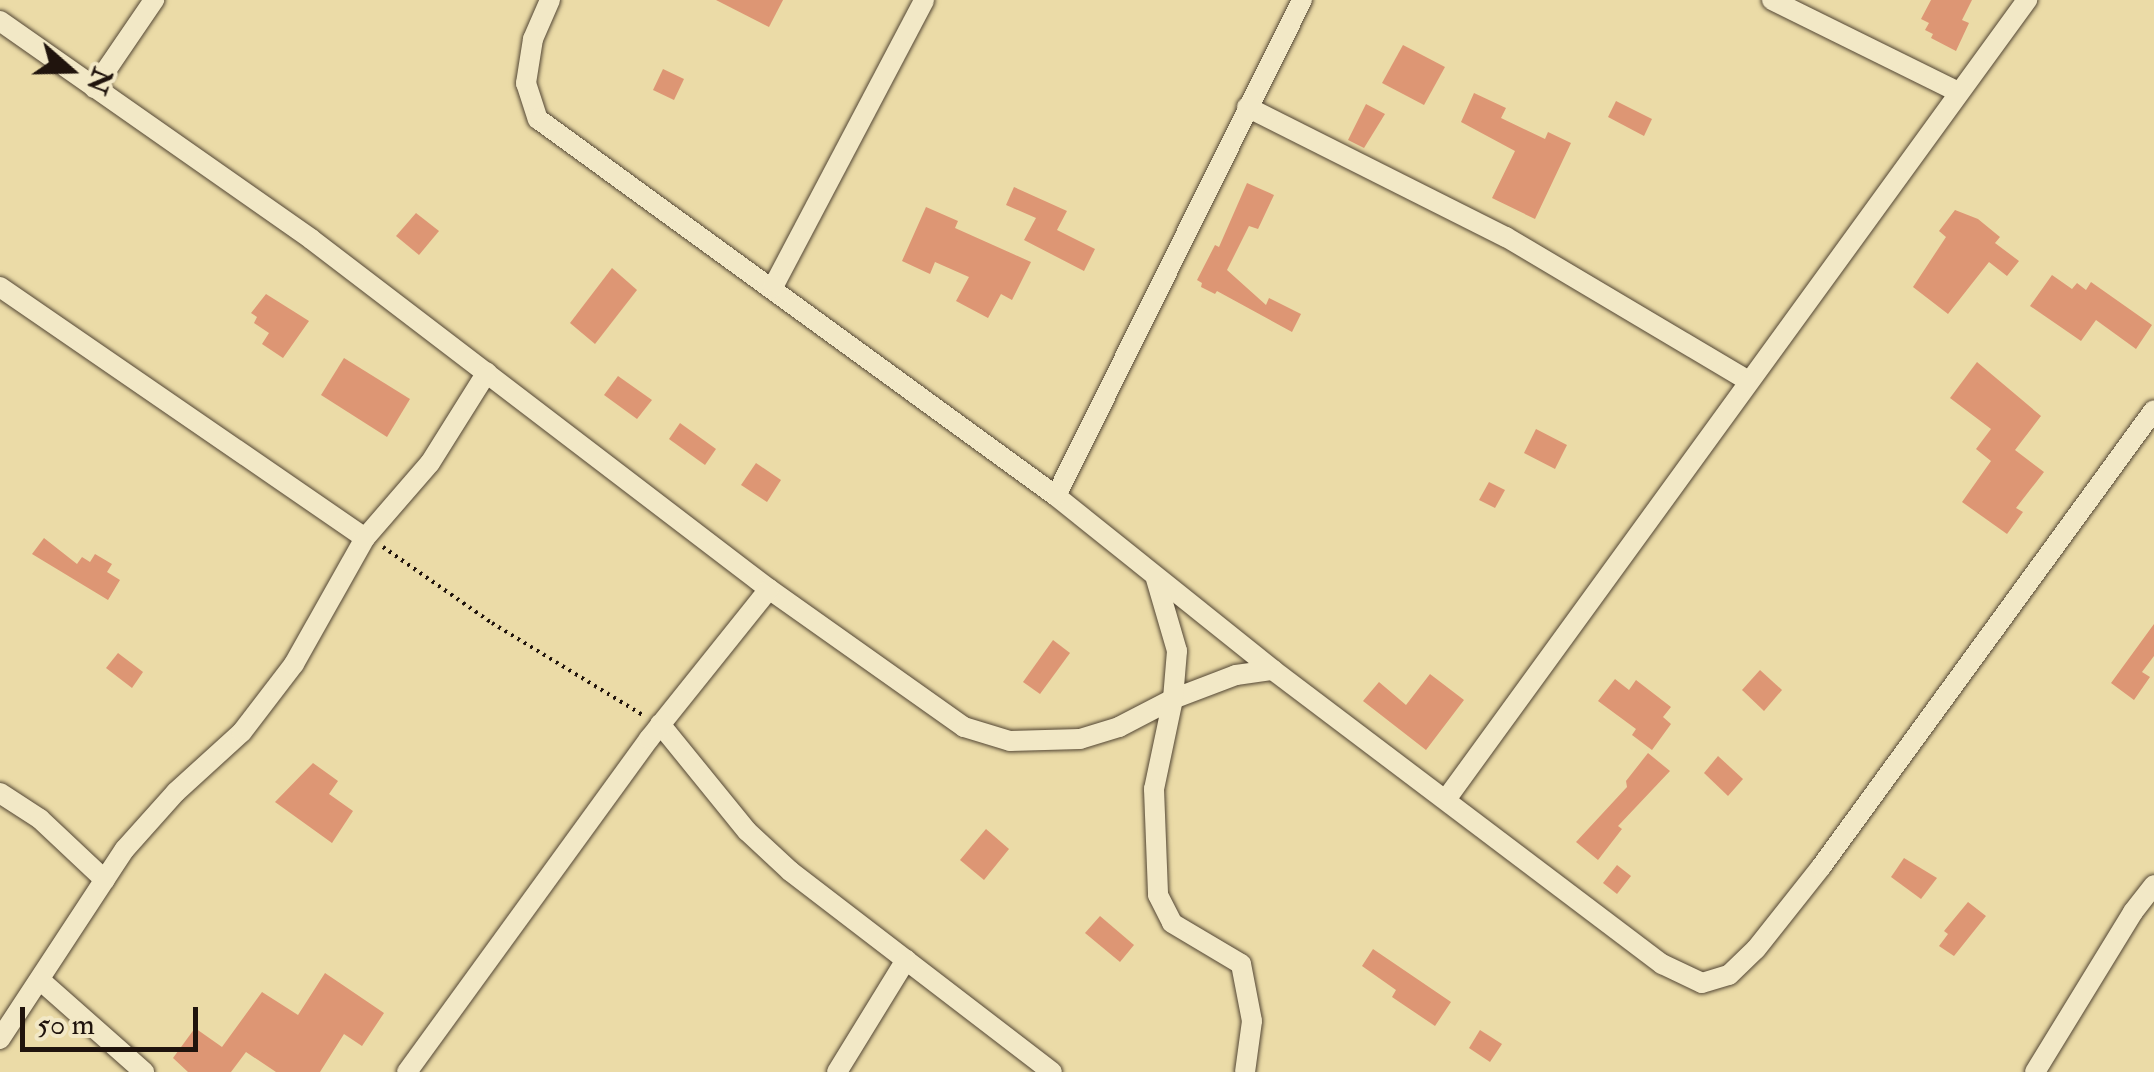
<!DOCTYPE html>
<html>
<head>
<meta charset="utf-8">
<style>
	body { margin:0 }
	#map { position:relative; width:2154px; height:1072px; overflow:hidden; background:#ebdba7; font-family:"IM FELL Double Pica",serif }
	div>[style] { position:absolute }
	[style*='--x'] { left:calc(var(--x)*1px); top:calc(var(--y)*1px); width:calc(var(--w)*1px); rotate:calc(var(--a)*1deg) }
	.building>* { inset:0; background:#dd9674 }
	.path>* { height:4px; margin-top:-2px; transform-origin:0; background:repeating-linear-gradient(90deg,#20140d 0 2.5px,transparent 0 7.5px) }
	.roads { filter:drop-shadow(0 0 2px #534634) drop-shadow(0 0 2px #534634) }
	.minor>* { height:20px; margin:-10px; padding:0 10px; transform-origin:10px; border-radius:10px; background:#f2e8c6 }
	span { translate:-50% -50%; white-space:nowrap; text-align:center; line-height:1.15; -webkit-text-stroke:9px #f2e8c6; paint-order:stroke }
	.north { position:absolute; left:20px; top:20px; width:100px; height:100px; -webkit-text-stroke:8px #f2e8c6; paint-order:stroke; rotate:110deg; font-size:28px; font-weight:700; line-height:40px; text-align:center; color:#20140d }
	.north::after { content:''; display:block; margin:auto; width:35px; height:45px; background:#20140d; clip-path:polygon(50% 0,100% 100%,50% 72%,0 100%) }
	.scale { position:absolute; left:20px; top:1007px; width:178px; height:45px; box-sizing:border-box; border:5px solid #20140d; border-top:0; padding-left:12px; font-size:30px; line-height:35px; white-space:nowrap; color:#20140d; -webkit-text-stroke:8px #f2e8c6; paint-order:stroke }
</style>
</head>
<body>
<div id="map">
	<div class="building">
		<div style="clip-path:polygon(716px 0,783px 0,769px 27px)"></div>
		<div style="clip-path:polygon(1931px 0,1972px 0,1962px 20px,1969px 23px,1956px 51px,1931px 38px,1933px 34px,1925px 30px,1929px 23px,1921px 19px)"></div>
		<div style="clip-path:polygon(1403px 45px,1445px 67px,1424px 105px,1382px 83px)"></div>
		<div style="clip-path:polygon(663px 69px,684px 79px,674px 100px,653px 90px)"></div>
		<div style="clip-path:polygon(1474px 93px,1506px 108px,1501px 118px,1545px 139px,1548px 132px,1571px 143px,1535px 219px,1492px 198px,1515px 151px,1461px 122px)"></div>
		<div style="clip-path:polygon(1616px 101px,1652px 119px,1644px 136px,1608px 117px)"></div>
		<div style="clip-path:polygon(1366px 104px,1385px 114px,1364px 148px,1348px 140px)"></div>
		<div style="clip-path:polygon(1247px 183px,1274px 195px,1258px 229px,1249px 226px,1227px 270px,1266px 305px,1269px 298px,1301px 314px,1292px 332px,1217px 291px,1215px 294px,1201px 287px,1202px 283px,1197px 280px,1215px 245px,1219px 247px)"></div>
		<div style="clip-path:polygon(1014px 187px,1067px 211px,1057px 230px,1095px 249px,1084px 271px,1024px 240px,1036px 218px,1006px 205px)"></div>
		<div style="clip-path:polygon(926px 207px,958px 221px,955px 228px,1031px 262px,1012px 300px,1001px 294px,988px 318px,956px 301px,969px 277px,935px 262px,930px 274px,902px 261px)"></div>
		<div style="clip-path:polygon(1955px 210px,1978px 219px,2000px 237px,1995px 243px,2019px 261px,2007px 276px,1989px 262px,1948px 314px,1913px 287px,1946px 237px,1939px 231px)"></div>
		<div style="clip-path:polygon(416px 213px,439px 231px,419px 255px,396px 236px)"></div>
		<div style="clip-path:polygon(612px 268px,637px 290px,595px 344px,570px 323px)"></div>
		<div style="clip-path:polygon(2052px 275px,2072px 289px,2077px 283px,2086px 290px,2091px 282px,2152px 325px,2136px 349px,2096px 320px,2081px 341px,2030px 306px)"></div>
		<div style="clip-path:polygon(266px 294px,309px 321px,283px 358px,262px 344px,269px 333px,254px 323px,257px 317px,251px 313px)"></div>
		<div style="clip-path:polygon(344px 358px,410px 399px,387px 437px,321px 395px)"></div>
		<div style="clip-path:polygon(1977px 362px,2041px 416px,2015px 450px,2044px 472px,2016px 508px,2023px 512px,2007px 534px,1962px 502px,1991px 461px,1976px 449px,1991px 429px,1950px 398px)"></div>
		<div style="clip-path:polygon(618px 376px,652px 400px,637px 419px,604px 395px)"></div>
		<div style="clip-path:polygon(680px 423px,716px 449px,705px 465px,669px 439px)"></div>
		<div style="clip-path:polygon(1536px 429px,1567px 445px,1555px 469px,1524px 453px)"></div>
		<div style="clip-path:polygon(756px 463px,781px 480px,767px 502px,741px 485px)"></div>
		<div style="clip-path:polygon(1489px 482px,1505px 490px,1495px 508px,1479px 500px)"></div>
		<div style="clip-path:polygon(44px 538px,77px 564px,82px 557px,90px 562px,95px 554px,112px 564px,107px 572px,120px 580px,108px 600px,32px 554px)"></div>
		<div style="clip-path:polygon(2154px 624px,2154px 656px,2142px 672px,2150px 677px,2134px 700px,2111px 683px)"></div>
		<div style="clip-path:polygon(1053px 640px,1070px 653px,1040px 694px,1023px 682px)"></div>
		<div style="clip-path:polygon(118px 653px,143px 672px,132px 688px,106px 668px)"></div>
		<div style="clip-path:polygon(1760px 670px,1782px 690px,1764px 711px,1742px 690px)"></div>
		<div style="clip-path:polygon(1430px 674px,1464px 700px,1426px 750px,1363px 701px,1379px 682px,1406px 705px)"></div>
		<div style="clip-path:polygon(1615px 679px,1629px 690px,1636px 680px,1671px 707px,1663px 717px,1671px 724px,1652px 750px,1632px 735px,1636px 729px,1598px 701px)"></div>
		<div style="clip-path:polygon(1648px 753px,1670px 771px,1618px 826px,1622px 829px,1598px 860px,1576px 842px,1627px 787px,1626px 781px)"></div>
		<div style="clip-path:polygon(1718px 756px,1743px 779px,1728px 796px,1704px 773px)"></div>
		<div style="clip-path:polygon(313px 763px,338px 781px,329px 794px,353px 811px,332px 843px,275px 802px)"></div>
		<div style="clip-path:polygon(986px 829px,1009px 849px,984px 880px,960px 860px)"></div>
		<div style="clip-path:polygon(1904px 858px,1937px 878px,1921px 899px,1891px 877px)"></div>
		<div style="clip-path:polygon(1617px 865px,1631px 876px,1617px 894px,1603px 883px)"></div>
		<div style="clip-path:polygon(1968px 902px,1986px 916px,1954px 956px,1939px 946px,1948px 934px,1944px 931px)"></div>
		<div style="clip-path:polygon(1100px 916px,1134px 945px,1120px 962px,1085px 933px)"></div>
		<div style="clip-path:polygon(1373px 949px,1451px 1002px,1435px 1026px,1392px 997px,1396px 990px,1362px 966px)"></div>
		<div style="clip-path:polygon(325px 973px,384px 1013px,362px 1046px,344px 1034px,320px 1072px,276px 1072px,246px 1052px,231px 1072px,188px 1072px,173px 1058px,195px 1028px,222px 1047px,262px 992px,298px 1015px)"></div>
		<div style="clip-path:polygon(1480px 1030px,1502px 1044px,1490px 1062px,1469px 1048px)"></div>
	</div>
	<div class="path">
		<div style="--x:383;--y:547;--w:133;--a:34.9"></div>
		<div style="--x:492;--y:623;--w:177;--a:31.4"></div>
	</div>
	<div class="roads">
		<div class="minor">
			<div style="--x:550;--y:0;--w:43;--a:113.6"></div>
			<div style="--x:533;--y:39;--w:45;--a:99"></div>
			<div style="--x:526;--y:83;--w:38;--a:72"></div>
			<div style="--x:538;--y:119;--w:641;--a:36.05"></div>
			<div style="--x:1056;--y:496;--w:278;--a:38.7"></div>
			<div style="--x:1273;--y:670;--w:488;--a:37.1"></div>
			<div style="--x:1662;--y:964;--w:44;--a:25.4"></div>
			<div style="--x:1702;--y:983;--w:28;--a:-17"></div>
			<div style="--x:1729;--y:975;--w:37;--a:-44"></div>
			<div style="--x:1756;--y:949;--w:105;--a:-51.6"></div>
			<div style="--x:1821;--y:867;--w:565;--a:-53.92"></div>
			<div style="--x:1772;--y:0;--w:208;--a:26.3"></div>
			<div style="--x:0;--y:21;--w:380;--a:35"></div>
			<div style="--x:311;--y:239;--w:576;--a:37.39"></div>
			<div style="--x:769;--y:589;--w:239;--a:35.3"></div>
			<div style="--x:964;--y:727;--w:48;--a:16.9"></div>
			<div style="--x:1010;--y:741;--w:70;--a:-1.6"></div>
			<div style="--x:1080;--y:739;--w:41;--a:-17.1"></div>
			<div style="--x:1119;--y:727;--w:61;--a:-27.4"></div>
			<div style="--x:1173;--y:699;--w:67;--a:-20.9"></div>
			<div style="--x:1236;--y:675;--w:37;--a:-8"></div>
			<div style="--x:94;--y:88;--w:107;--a:-55.7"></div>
			<div style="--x:1247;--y:107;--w:290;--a:26.7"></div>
			<div style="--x:1506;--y:237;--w:280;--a:30.7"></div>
			<div style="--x:0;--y:287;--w:443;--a:34.5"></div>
			<div style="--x:773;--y:287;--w:324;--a:-62.2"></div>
			<div style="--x:1056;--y:496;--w:554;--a:-63.62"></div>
			<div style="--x:1156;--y:579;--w:75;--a:73.7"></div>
			<div style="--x:1177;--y:651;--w:48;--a:94.8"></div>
			<div style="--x:1173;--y:699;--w:92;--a:101.9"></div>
			<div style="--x:1154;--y:789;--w:106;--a:87.8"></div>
			<div style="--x:1158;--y:895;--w:31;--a:63"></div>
			<div style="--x:1172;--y:923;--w:80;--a:30.7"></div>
			<div style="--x:1241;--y:964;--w:58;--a:79.1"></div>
			<div style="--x:1252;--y:1021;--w:51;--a:97.8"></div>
			<div style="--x:660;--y:724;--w:138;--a:50.9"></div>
			<div style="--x:747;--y:831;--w:59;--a:42.9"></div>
			<div style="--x:790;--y:871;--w:330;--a:37.5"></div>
			<div style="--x:0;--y:793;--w:48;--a:33"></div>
			<div style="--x:40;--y:819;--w:89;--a:43.2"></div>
			<div style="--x:1447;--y:798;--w:987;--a:-53.99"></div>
			<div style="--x:40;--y:980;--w:139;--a:41.5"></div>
			<div style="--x:0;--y:1039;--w:227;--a:-56.7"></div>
			<div style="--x:125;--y:849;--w:76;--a:-48.2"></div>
			<div style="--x:176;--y:792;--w:89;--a:-42.3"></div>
			<div style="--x:242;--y:732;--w:86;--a:-52.6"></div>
			<div style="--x:294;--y:664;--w:145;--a:-60.6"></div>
			<div style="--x:365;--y:538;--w:99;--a:-49.1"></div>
			<div style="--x:430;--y:463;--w:107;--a:-57.9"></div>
			<div style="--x:407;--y:1072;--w:412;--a:-54"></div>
			<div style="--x:649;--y:739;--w:192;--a:-51.3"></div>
			<div style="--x:837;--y:1072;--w:132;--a:-58.4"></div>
			<div style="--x:2035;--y:1072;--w:188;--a:-58.5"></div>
			<div style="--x:2133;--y:912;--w:34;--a:-52"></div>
		</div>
	</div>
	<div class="north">N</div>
	<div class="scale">50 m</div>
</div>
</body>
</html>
